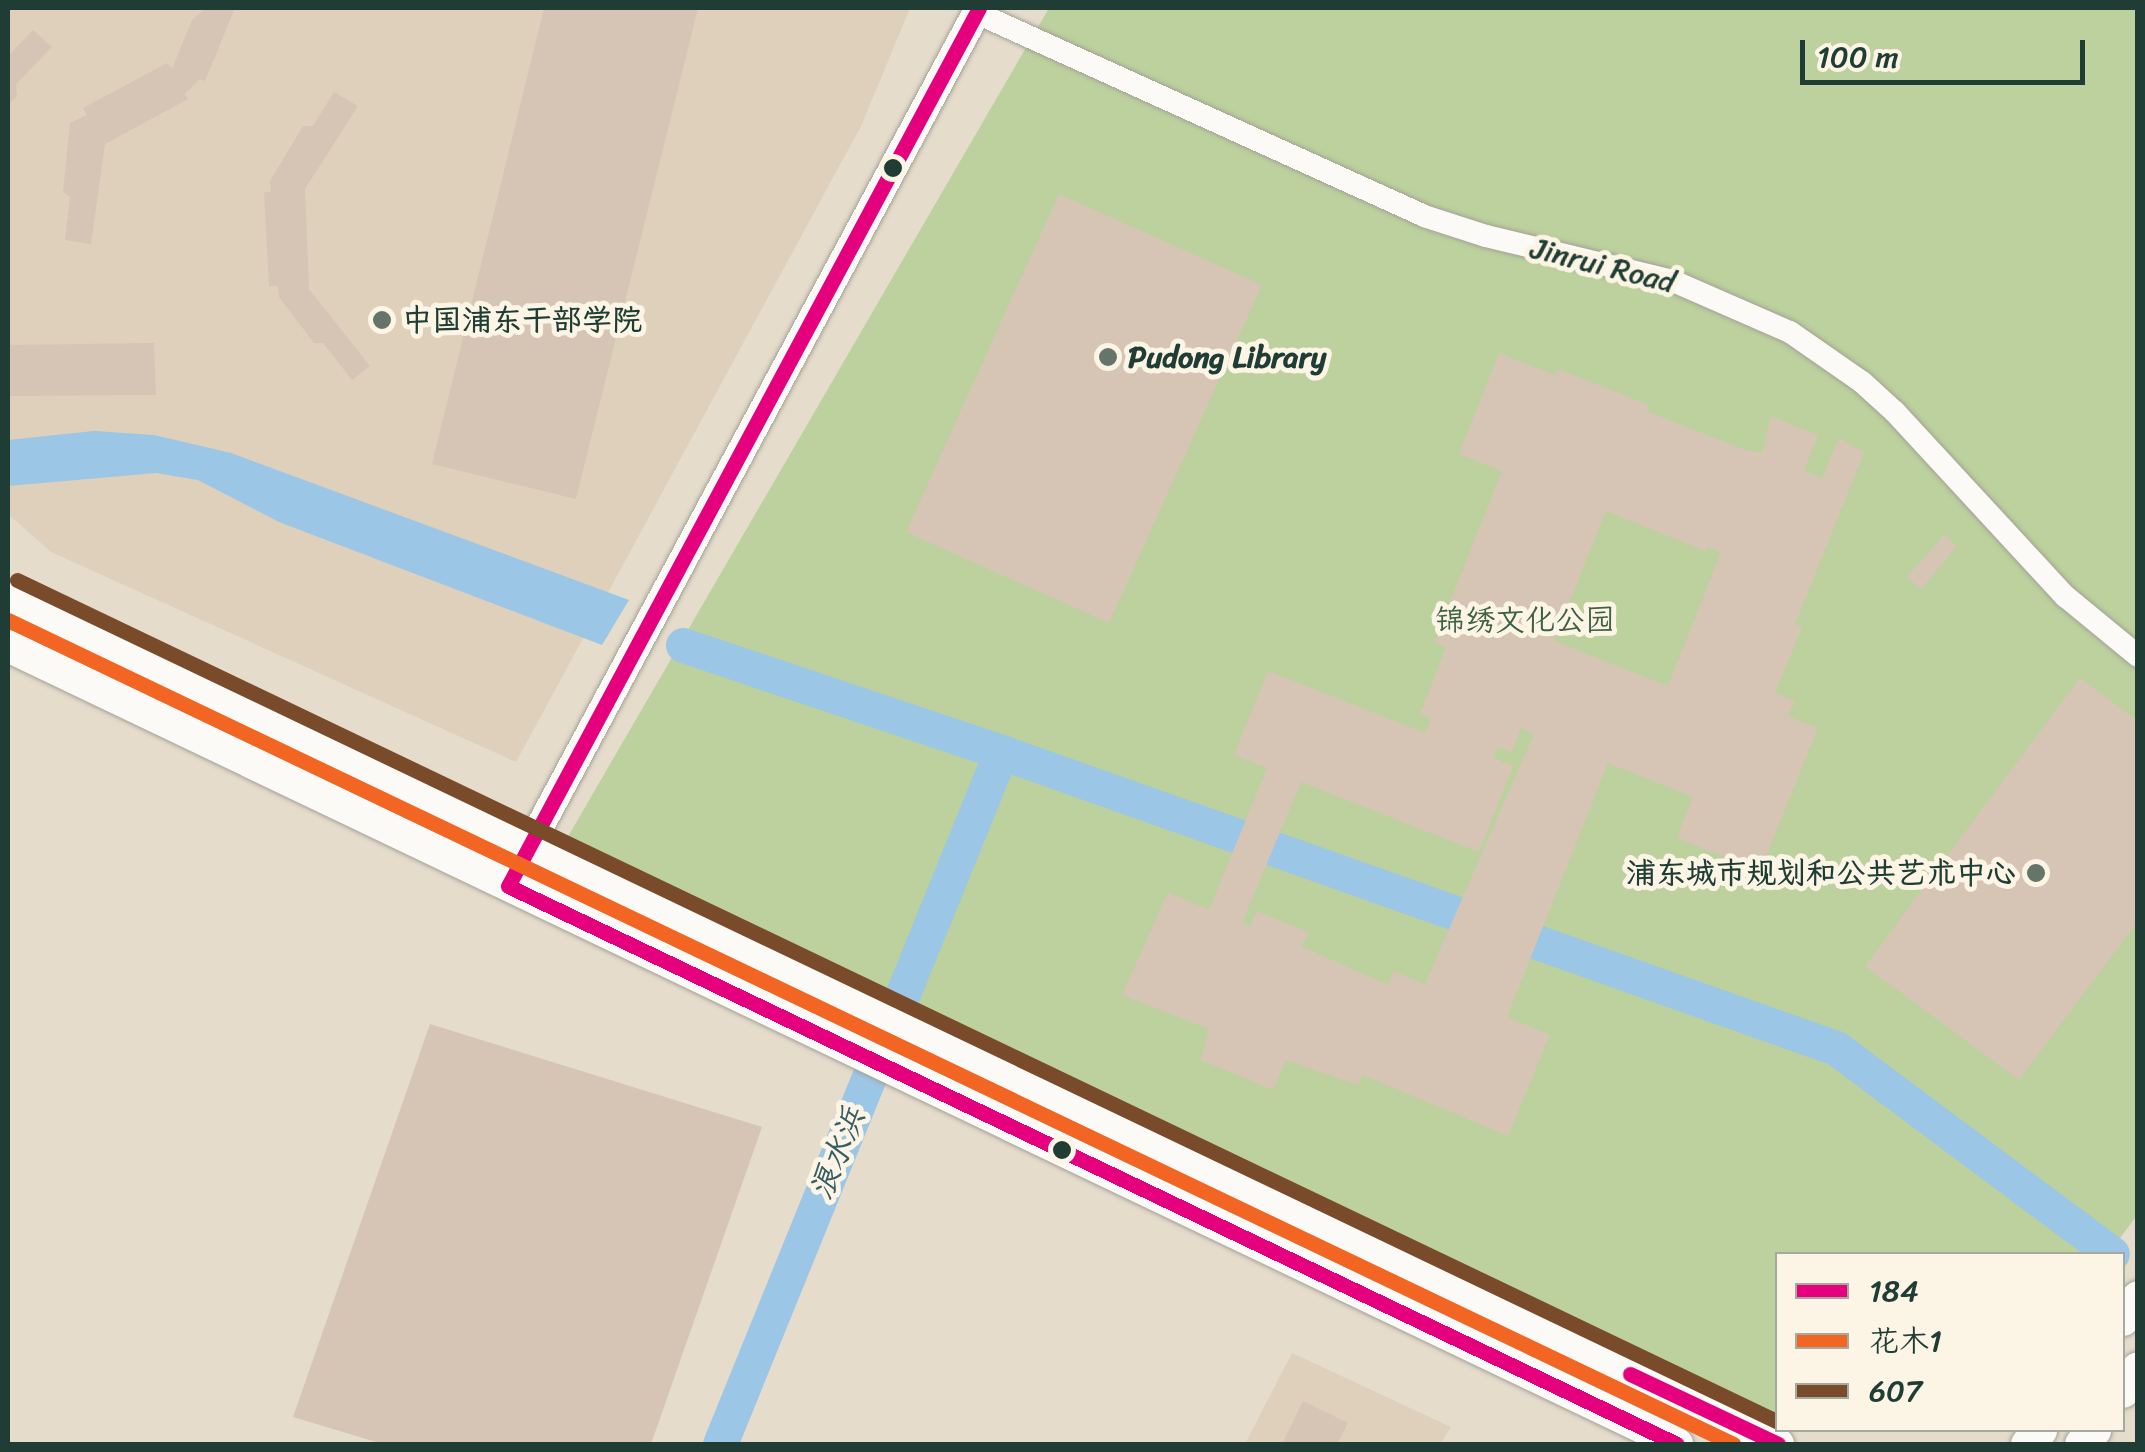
<!DOCTYPE html>
<html>
<head>
<meta charset="utf-8">
<style>
	body { margin:0 }
	#map { position:relative; width:2145px; height:1452px; overflow:hidden; background:#e6dccc; font-family:Sriracha,"LXGW WenKai TC",sans-serif }
	div>[style] { position:absolute }
	[style*='--x'] { left:calc(var(--x)*1px); top:calc(var(--y)*1px); width:calc(var(--w)*1px); rotate:calc(var(--a)*1deg) }
	.built>* { inset:0; background:#ded0ba }
	.green>* { inset:0; background:#bcd19d }
	.water>* { inset:0; background:#9bc6e5 }
	.river>* { height:35px; margin:-17.5px; padding:0 17.5px; transform-origin:17.5px; border-radius:17.5px; background:#9bc6e5 }
	.building>* { inset:0; background:#d6c5b4 }
	.roads { filter:drop-shadow(0 0 2px #a3a197) drop-shadow(0 0 2px #a3a197) }
	.minor>* { height:22px; margin:-11px; padding:0 11px; transform-origin:11px; border-radius:11px; background:#fbfaf7 }
	.tertiary>* { height:28px; margin:-14px; padding:0 14px; transform-origin:14px; border-radius:14px; background:#fbfaf7 }
	.secondary>* { height:32px; margin:-16px; padding:0 16px; transform-origin:16px; border-radius:16px; background:#fbfaf7 }
	.primary>* { height:35px; margin:-17.5px; padding:0 17.5px; transform-origin:17.5px; border-radius:17.5px; background:#fbfaf7 }
	.bus-1>* { height:15px; margin:-7.5px; padding:0 7.5px; transform-origin:7.5px; border-radius:7.5px; background:#e5007d }
	.bus-2>* { height:15px; margin:-7.5px; padding:0 7.5px; transform-origin:7.5px; border-radius:7.5px; background:#f26522 }
	.bus-3>* { height:15px; margin:-7.5px; padding:0 7.5px; transform-origin:7.5px; border-radius:7.5px; background:#7a4b2a }
	.dots>* { width:28px; height:28px; translate:-50% -50%; box-sizing:border-box; border:5px solid #fcf5e5; border-radius:50% }
	span { translate:-50% -50%; white-space:nowrap; text-align:center; line-height:1.15; -webkit-text-stroke:10px #fcf5e5; paint-order:stroke }
	.street-label { font-size:30px; color:#1f3d34 }
	.poi-label { font-size:30px; color:#1f3d34; font-weight:700 }
	.left { translate:0 -50%; text-align:left }
	.right { translate:-100% -50%; text-align:right }
	.park-label { font-size:30px; color:#3e6044 }
	.water-label { font-size:32px; color:#365d63; font-style:italic }
	.frame { position:absolute; inset:0; border:10px solid #1f3d34; pointer-events:none }
	.legend { position:absolute; left:1775px; top:1252px; width:350px; height:180px; box-sizing:border-box; background:#fcf5e5; border:2px solid #a4ab9e; margin:0; padding:12px 18px; list-style:none; font-size:30px; color:#1f3d34 }
	.legend li { display:flex; align-items:center; gap:20px; height:50px }
	.legend b { width:50px; border:2px solid #a4ab9e }
	.scale { position:absolute; left:1800px; top:40px; width:285px; height:45px; box-sizing:border-box; border:5px solid #1f3d34; border-top:0; padding-left:12px; font-size:30px; line-height:35px; white-space:nowrap; color:#1f3d34; -webkit-text-stroke:8px #fcf5e5; paint-order:stroke }
</style>
</head>
<body>
<div id="map">
	<div class="built">
		<div style="clip-path:polygon(8px 8px,910px 8px,861px 126px,516px 762px,51px 552px,8px 514px)"></div>
		<div style="clip-path:polygon(1292px 1353px,1451px 1427px,1440px 1444px,1245px 1444px)"></div>
	</div>
	<div class="green">
		<div style="clip-path:polygon(1049px 8px,2137px 8px,2138px 1214px,2108px 1254px,1778px 1254px,1777px 1420px,566px 840px)"></div>
	</div>
	<div class="water">
		<div style="clip-path:polygon(94px 431px,154px 435px,231px 453px,629px 600px,602px 645px,279px 522px,198px 480px,156px 473px,8px 486px,8px 440px)"></div>
	</div>
	<div class="river">
		<div style="--x:683;--y:645;--w:336;--a:18.6"></div>
		<div style="--x:1001;--y:752;--w:886;--a:19.52"></div>
		<div style="--x:1836;--y:1048;--w:344;--a:36.7"></div>
		<div style="--x:720;--y:1444;--w:747;--a:-67.9"></div>
	</div>
	<div class="building">
		<div style="clip-path:polygon(206px 8px,235px 8px,205px 81px,200px 79px,185px 94px,188px 99px,105px 144px,91px 244px,65px 240px,70px 197px,63px 192px,70px 123px,87px 115px,83px 108px,167px 63px,172px 69px,192px 20px)"></div>
		<div style="clip-path:polygon(544px 8px,698px 8px,576px 499px,432px 464px)"></div>
		<div style="clip-path:polygon(33px 30px,52px 47px,16px 84px,17px 96px,8px 105px,8px 56px)"></div>
		<div style="clip-path:polygon(334px 92px,358px 106px,305px 189px,309px 289px,370px 366px,352px 380px,323px 343px,314px 343px,279px 297px,278px 286px,269px 286px,264px 192px,271px 192px,270px 181px,303px 126px,313px 126px)"></div>
		<div style="clip-path:polygon(1059px 194px,1262px 285px,1109px 623px,906px 532px)"></div>
		<div style="clip-path:polygon(154px 343px,156px 395px,8px 396px,8px 345px)"></div>
		<div style="clip-path:polygon(evenodd,1499px 353px,1555px 375px,1558px 369px,1649px 405px,1646px 411px,1745px 450px,1762px 453px,1771px 416px,1818px 435px,1804px 471px,1822px 478px,1839px 438px,1864px 453px,1795px 624px,1802px 627px,1775px 693px,1795px 701px,1788px 716px,1818px 728px,1760px 871px,1677px 838px,1693px 797px,1608px 763px,1507px 1017px,1550px 1035px,1508px 1136px,1363px 1075px,1358px 1085px,1286px 1060px,1273px 1090px,1201px 1060px,1209px 1029px,1122px 995px,1168px 892px,1209px 910px,1267px 768px,1234px 755px,1268px 671px,1425px 733px,1431px 718px,1420px 714px,1446px 647px,1434px 642px,1502px 471px,1459px 454px,1499px 353px,1606px 511px,1706px 551px,1708px 547px,1721px 552px,1668px 686px,1554px 641px,1606px 511px,1499px 353px,1521px 728px,1534px 734px,1425px 984px,1393px 971px,1388px 985px,1301px 946px,1309px 932px,1256px 911px,1250px 927px,1242px 923px,1301px 782px,1479px 852px,1513px 766px,1493px 758px,1497px 747px,1512px 752px,1521px 728px)"></div>
		<div style="clip-path:polygon(1944px 535px,1957px 546px,1921px 589px,1907px 577px)"></div>
		<div style="clip-path:polygon(2080px 678px,2138px 721px,2138px 921px,2019px 1080px,1865px 966px)"></div>
		<div style="clip-path:polygon(430px 1024px,762px 1127px,651px 1444px,383px 1444px,293px 1417px)"></div>
		<div style="clip-path:polygon(1303px 1401px,1348px 1423px,1337px 1444px,1282px 1444px)"></div>
	</div>
	<div class="roads">
		<div class="minor">
			<div style="--x:977;--y:13;--w:491;--a:24.4"></div>
			<div style="--x:1424;--y:216;--w:65;--a:17.9"></div>
			<div style="--x:1486;--y:236;--w:192;--a:13.5"></div>
			<div style="--x:1673;--y:281;--w:128;--a:23.6"></div>
			<div style="--x:1790;--y:332;--w:88;--a:34.8"></div>
			<div style="--x:1862;--y:382;--w:45;--a:42.3"></div>
			<div style="--x:1895;--y:412;--w:251;--a:47.3"></div>
			<div style="--x:2065;--y:596;--w:94;--a:39.4"></div>
		</div>
		<div class="tertiary">
			<div style="--x:508;--y:886;--w:996;--a:-61.79"></div>
		</div>
		<div class="secondary">
			<div style="--x:8;--y:598;--w:1962;--a:25.55"></div>
			<div style="--x:8;--y:646;--w:1850;--a:25.55"></div>
		</div>
		<div class="primary">
			<div style="--x:2122;--y:1318;--w:26;--a:-51"></div>
			<div style="--x:2122;--y:1390;--w:26;--a:-53"></div>
			<div style="--x:2028;--y:1444;--w:18;--a:-52"></div>
			<div style="--x:2082;--y:1444;--w:18;--a:-52"></div>
		</div>
	</div>
	<div class="bus-1">
		<div style="--x:979;--y:8;--w:996;--a:118.21"></div>
		<div style="--x:508;--y:886;--w:1295;--a:25.52"></div>
		<div style="--x:1630;--y:1374;--w:164;--a:25.3"></div>
	</div>
	<div class="bus-2">
		<div style="--x:8;--y:620;--w:1912;--a:25.53"></div>
	</div>
	<div class="bus-3">
		<div style="--x:17;--y:580;--w:1952;--a:25.55"></div>
	</div>
	<div class="dots">
		<div style="left:893px;top:168px;background:#1f3d34"></div>
		<div style="left:382px;top:320px;background:#657569"></div>
		<div style="left:1108px;top:357px;background:#657569"></div>
		<div style="left:2036px;top:873px;background:#657569"></div>
		<div style="left:1062px;top:1150px;background:#1f3d34"></div>
	</div>
	<div class="street-label">
		<span style="left:1603px;top:265px;rotate:14deg">Jinrui Road</span>
	</div>
	<div class="poi-label">
		<span class="left" style="left:402px;top:320px">中国浦东干部学院</span>
		<span class="left" style="left:1128px;top:357px">Pudong Library</span>
		<span class="right" style="left:2016px;top:873px">浦东城市规划和公共艺术中心</span>
	</div>
	<div class="park-label">
		<span style="left:1525px;top:620px">锦绣文化公园</span>
	</div>
	<div class="water-label">
		<span style="left:838px;top:1154px;rotate:-68deg">浪水浜</span>
	</div>
	<div class="frame"></div>
	<ul class="legend">
	<li><b style="height:12px;background:#e5007d"></b>184</li>
	<li><b style="height:12px;background:#f26522"></b>花木1</li>
	<li><b style="height:12px;background:#7a4b2a"></b>607</li>
	</ul>
	<div class="scale">100 m</div>
</div>
</body>
</html>
